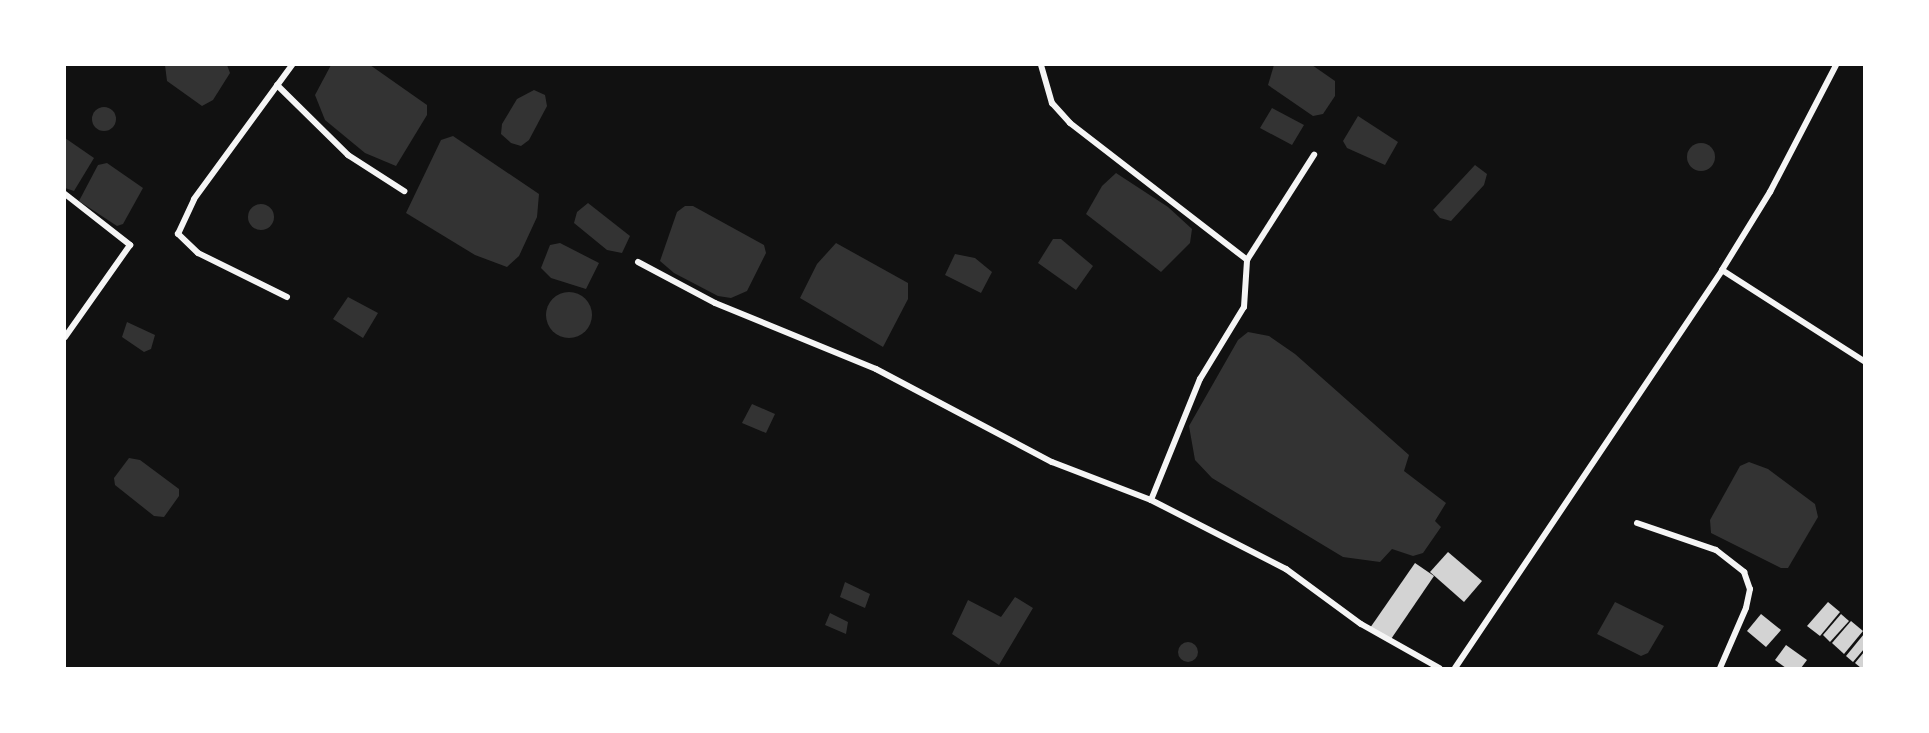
<!DOCTYPE html>
<html>
<head>
<meta charset="utf-8">
<style>
	body { margin:0 }
	#map { position:relative; width:1929px; height:733px; overflow:hidden; background:#111; font-family:"Fira Sans Condensed",sans-serif }
	div>[style] { position:absolute }
	[style*='--x'] { left:calc(var(--x)*1px); top:calc(var(--y)*1px); width:calc(var(--w)*1px); rotate:calc(var(--a)*1deg) }
	.water>* { inset:0; background:#333 }
	.round { border-radius:50% }
	.building>* { inset:0; background:#d3d3d3 }
	.minor>* { height:6px; margin:-3px; padding:0 3px; transform-origin:3px; border-radius:3px; background:#f5f5f5 }
	span { translate:-50% -50%; white-space:nowrap; text-align:center; line-height:1.15; -webkit-text-stroke:5px #fff; paint-order:stroke }
	.frame { position:absolute; inset:0; border:66px solid #fff; pointer-events:none }
</style>
</head>
<body>
<div id="map">
	<div class="water">
		<div style="clip-path:polygon(165px 65px,227px 65px,230px 73px,213px 100px,202px 106px,167px 81px)"></div>
		<div style="clip-path:polygon(331px 65px,370px 65px,427px 105px,427px 115px,396px 166px,365px 153px,325px 120px,315px 95px)"></div>
		<div style="clip-path:polygon(1274px 65px,1312px 65px,1335px 81px,1335px 96px,1323px 114px,1313px 116px,1268px 85px)"></div>
		<div style="clip-path:polygon(534px 90px,545px 95px,547px 106px,529px 140px,521px 146px,511px 143px,501px 134px,502px 124px,517px 99px)"></div>
		<div class="round" style="left:92px;top:107px;width:24px;height:24px"></div>
		<div style="clip-path:polygon(1272px 108px,1304px 125px,1292px 145px,1260px 128px)"></div>
		<div style="clip-path:polygon(1358px 116px,1398px 142px,1385px 165px,1347px 148px,1343px 141px)"></div>
		<div style="clip-path:polygon(453px 136px,539px 194px,537px 217px,519px 256px,507px 267px,475px 255px,406px 213px,441px 140px)"></div>
		<div style="clip-path:polygon(65px 138px,94px 158px,74px 191px,65px 188px)"></div>
		<div class="round" style="left:1687px;top:143px;width:28px;height:28px"></div>
		<div style="clip-path:polygon(107px 163px,143px 188px,123px 224px,117px 226px,79px 201px,98px 165px)"></div>
		<div style="clip-path:polygon(1475px 165px,1487px 174px,1484px 185px,1451px 221px,1440px 218px,1433px 210px)"></div>
		<div style="clip-path:polygon(1116px 173px,1168px 207px,1192px 229px,1190px 243px,1161px 272px,1086px 214px,1102px 186px)"></div>
		<div style="clip-path:polygon(588px 203px,630px 236px,622px 253px,607px 250px,574px 223px,577px 212px)"></div>
		<div class="round" style="left:248px;top:204px;width:26px;height:26px"></div>
		<div style="clip-path:polygon(685px 206px,693px 206px,764px 245px,766px 253px,747px 291px,731px 298px,718px 296px,674px 273px,660px 261px,677px 212px)"></div>
		<div style="clip-path:polygon(1053px 239px,1061px 239px,1093px 266px,1076px 290px,1038px 263px)"></div>
		<div style="clip-path:polygon(560px 243px,599px 263px,586px 289px,551px 278px,541px 268px,550px 245px)"></div>
		<div style="clip-path:polygon(836px 243px,908px 283px,908px 299px,883px 347px,800px 298px,817px 264px)"></div>
		<div style="clip-path:polygon(955px 254px,975px 258px,992px 272px,981px 293px,945px 275px)"></div>
		<div class="round" style="left:546px;top:292px;width:46px;height:46px"></div>
		<div style="clip-path:polygon(348px 297px,378px 313px,363px 338px,333px 319px)"></div>
		<div style="clip-path:polygon(127px 322px,155px 335px,151px 349px,144px 352px,122px 337px)"></div>
		<div style="clip-path:polygon(1248px 332px,1269px 336px,1295px 354px,1409px 455px,1404px 471px,1446px 503px,1435px 521px,1441px 527px,1423px 553px,1413px 556px,1392px 549px,1380px 562px,1343px 557px,1212px 478px,1195px 460px,1189px 426px,1238px 340px)"></div>
		<div style="clip-path:polygon(752px 404px,775px 414px,766px 433px,742px 423px)"></div>
		<div style="clip-path:polygon(129px 458px,140px 460px,179px 489px,179px 496px,164px 517px,154px 516px,115px 485px,114px 478px)"></div>
		<div style="clip-path:polygon(1749px 462px,1768px 469px,1815px 504px,1818px 517px,1788px 568px,1781px 568px,1711px 533px,1710px 520px,1740px 466px)"></div>
		<div style="clip-path:polygon(845px 582px,870px 594px,865px 608px,840px 597px)"></div>
		<div style="clip-path:polygon(1015px 597px,1033px 608px,999px 665px,952px 634px,968px 600px,1001px 617px)"></div>
		<div style="clip-path:polygon(1615px 602px,1664px 626px,1648px 653px,1641px 656px,1597px 634px)"></div>
		<div style="clip-path:polygon(830px 613px,848px 622px,846px 634px,825px 625px)"></div>
		<div class="round" style="left:1178px;top:642px;width:20px;height:20px"></div>
	</div>
	<div class="building">
		<div style="clip-path:polygon(1448px 552px,1482px 581px,1464px 602px,1430px 572px)"></div>
		<div style="clip-path:polygon(1415px 563px,1434px 576px,1389px 642px,1370px 628px)"></div>
		<div style="clip-path:polygon(1828px 602px,1840px 612px,1820px 636px,1807px 626px)"></div>
		<div style="clip-path:polygon(1761px 614px,1781px 630px,1766px 647px,1747px 631px)"></div>
		<div style="clip-path:polygon(1841px 614px,1849px 621px,1830px 642px,1823px 635px)"></div>
		<div style="clip-path:polygon(1851px 621px,1863px 631px,1844px 654px,1832px 643px)"></div>
		<div style="clip-path:polygon(1864px 634px,1864px 649px,1853px 662px,1846px 656px)"></div>
		<div style="clip-path:polygon(1786px 645px,1807px 660px,1801px 668px,1786px 668px,1775px 660px)"></div>
		<div style="clip-path:polygon(1864px 652px,1864px 668px,1861px 668px,1855px 663px)"></div>
	</div>
	<div class="minor">
		<div style="--x:1041;--y:65;--w:40;--a:74"></div>
		<div style="--x:1052;--y:103;--w:27;--a:48"></div>
		<div style="--x:1070;--y:123;--w:224;--a:37.7"></div>
		<div style="--x:1247;--y:260;--w:125;--a:-57.5"></div>
		<div style="--x:277;--y:85;--w:100;--a:44.6"></div>
		<div style="--x:348;--y:155;--w:67;--a:32.7"></div>
		<div style="--x:65;--y:194;--w:83;--a:38.1"></div>
		<div style="--x:130;--y:245;--w:113;--a:125.2"></div>
		<div style="--x:638;--y:262;--w:87;--a:28"></div>
		<div style="--x:715;--y:303;--w:174;--a:22.3"></div>
		<div style="--x:876;--y:369;--w:199;--a:27.9"></div>
		<div style="--x:1052;--y:462;--w:106;--a:21"></div>
		<div style="--x:1151;--y:500;--w:152;--a:27.1"></div>
		<div style="--x:1286;--y:569;--w:93;--a:36.3"></div>
		<div style="--x:1361;--y:624;--w:90;--a:29.4"></div>
		<div style="--x:1722;--y:270;--w:169;--a:32.7"></div>
		<div style="--x:287;--y:297;--w:99;--a:-153.7"></div>
		<div style="--x:198;--y:253;--w:28;--a:-136"></div>
		<div style="--x:178;--y:234;--w:38;--a:-65"></div>
		<div style="--x:194;--y:199;--w:166;--a:-53.8"></div>
		<div style="--x:1151;--y:500;--w:131;--a:-68"></div>
		<div style="--x:1200;--y:379;--w:84;--a:-58.6"></div>
		<div style="--x:1244;--y:307;--w:47;--a:-86.3"></div>
		<div style="--x:1637;--y:523;--w:83;--a:18.9"></div>
		<div style="--x:1716;--y:550;--w:36;--a:38"></div>
		<div style="--x:1744;--y:572;--w:18;--a:71"></div>
		<div style="--x:1750;--y:589;--w:19;--a:102"></div>
		<div style="--x:1746;--y:608;--w:65;--a:113.4"></div>
		<div style="--x:1455;--y:668;--w:479;--a:-56.1"></div>
		<div style="--x:1722;--y:270;--w:92;--a:-58.4"></div>
		<div style="--x:1770;--y:192;--w:143;--a:-62.5"></div>
	</div>
	<div class="frame"></div>
</div>
</body>
</html>
